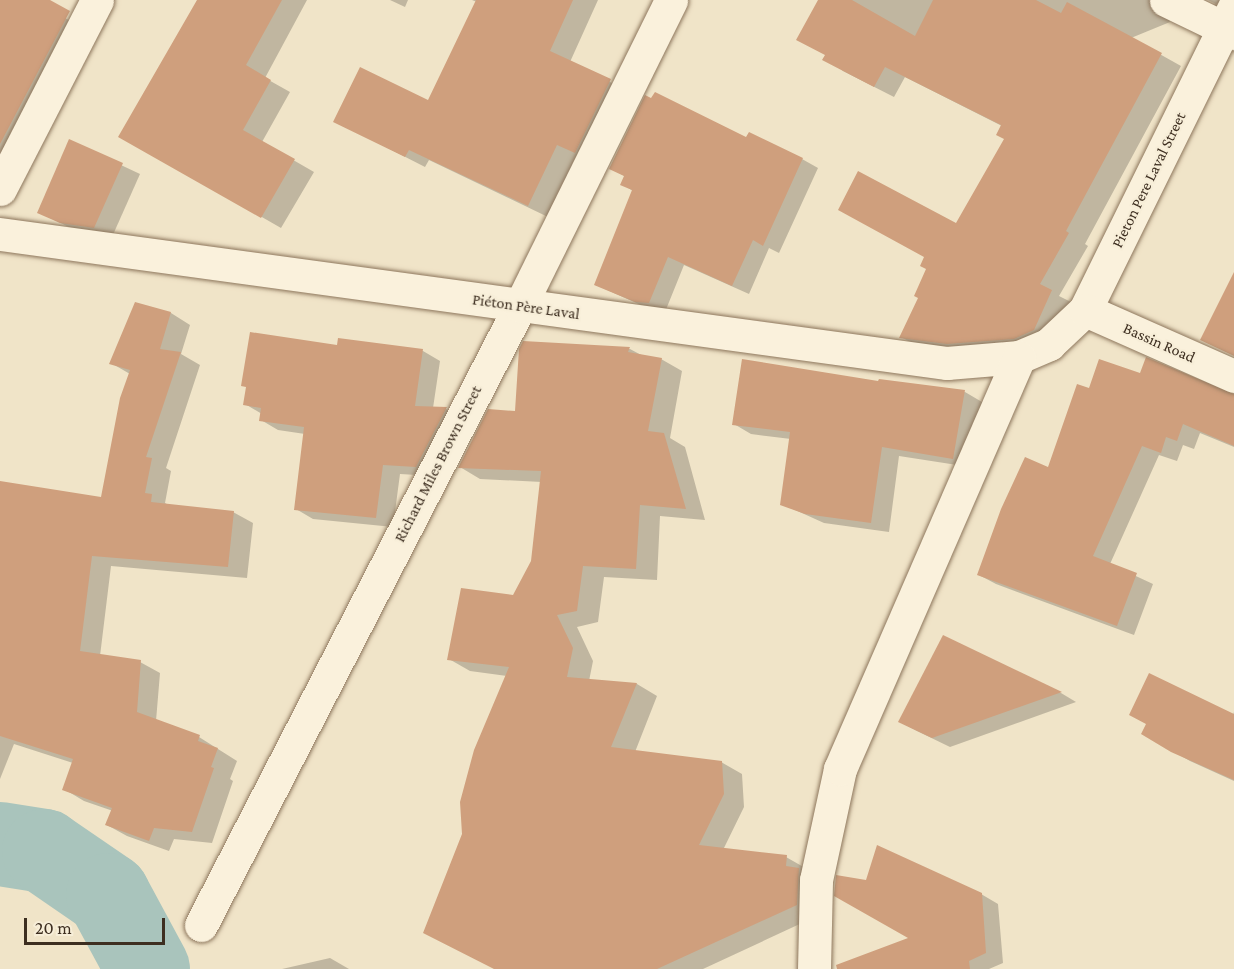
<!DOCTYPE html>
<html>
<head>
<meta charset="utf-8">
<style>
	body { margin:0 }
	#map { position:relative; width:1234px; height:969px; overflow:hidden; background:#f0e4c8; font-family:"Crimson Pro",serif }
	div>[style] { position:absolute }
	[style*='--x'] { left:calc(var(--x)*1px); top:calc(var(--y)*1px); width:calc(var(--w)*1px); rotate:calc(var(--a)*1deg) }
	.shadow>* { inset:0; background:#0003 }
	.river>* { height:84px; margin:-42px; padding:0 42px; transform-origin:42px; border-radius:42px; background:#a9c4bc }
	.building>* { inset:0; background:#cf9f7d }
	.roads { filter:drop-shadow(0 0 2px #8d765c) drop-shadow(0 0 2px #8d765c) }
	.minor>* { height:33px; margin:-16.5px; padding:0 16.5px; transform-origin:16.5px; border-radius:16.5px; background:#faf1dc }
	span { translate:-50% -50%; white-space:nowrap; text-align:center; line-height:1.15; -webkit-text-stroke:4.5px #f7eed8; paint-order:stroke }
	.street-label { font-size:16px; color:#3d2e20 }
	.scale { position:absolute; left:24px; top:918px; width:141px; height:27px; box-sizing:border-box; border:3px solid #3d2e20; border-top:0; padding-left:8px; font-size:18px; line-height:21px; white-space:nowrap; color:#3d2e20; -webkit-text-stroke:4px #f7eed8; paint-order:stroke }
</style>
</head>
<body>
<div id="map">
	<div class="shadow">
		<div style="clip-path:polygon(0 0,33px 0,83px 28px,0 162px)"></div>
		<div style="clip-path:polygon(198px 0,307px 0,265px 78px,290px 92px,262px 142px,314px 172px,281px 228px,120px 136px)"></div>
		<div style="clip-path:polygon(390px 0,408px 0,405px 7px)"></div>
		<div style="clip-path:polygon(472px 0,598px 0,570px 62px,630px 92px,548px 217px,429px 160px,425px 167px,335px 121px,429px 102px,477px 2px)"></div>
		<div style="clip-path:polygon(820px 0,1171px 0,1167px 13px,1170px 22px,1131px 38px,1181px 66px,1085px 244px,1088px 246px,1059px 296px,1071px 302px,1053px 341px,921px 348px,901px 337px,957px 225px,1006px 139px,1002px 126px,905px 77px,894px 97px,843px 71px,826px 55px)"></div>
		<div style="clip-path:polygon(1208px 0,1224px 0,1216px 4px)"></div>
		<div style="clip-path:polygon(747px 139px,802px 159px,818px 168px,779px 253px,769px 248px,749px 294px,684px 265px,665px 312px,652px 310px,596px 285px,633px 191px,622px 184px,626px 177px,611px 168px)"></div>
		<div style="clip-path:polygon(70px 141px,140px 174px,112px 237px,79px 232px,38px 212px)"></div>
		<div style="clip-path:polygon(136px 304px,171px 313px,190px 325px,181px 354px,200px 365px,166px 468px,171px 471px,165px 503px,170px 506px,233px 512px,253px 523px,247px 578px,111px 566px,100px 656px,140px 662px,160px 673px,156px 721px,199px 737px,237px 761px,230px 779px,233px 781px,212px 843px,174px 839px,169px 851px,127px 836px,107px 825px,113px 811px,84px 801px,64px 789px,73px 763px,14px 744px,0 779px,0 483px,102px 499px,130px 374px,111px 363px)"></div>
		<div style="clip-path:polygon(524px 342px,630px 349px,643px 356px,661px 359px,682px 371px,670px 438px,685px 447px,705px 520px,660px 516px,657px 580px,604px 577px,598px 622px,577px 627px,593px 661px,589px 681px,637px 684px,657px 696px,635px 752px,721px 762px,742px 774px,744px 807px,723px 850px,786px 857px,807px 869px,817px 916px,703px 969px,494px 969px,464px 834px,507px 676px,470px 671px,449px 659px,514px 596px,532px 561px,542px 482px,480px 479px,460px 467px,516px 412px)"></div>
		<div style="clip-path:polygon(338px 346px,423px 351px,440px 361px,433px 408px,446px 409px,463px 418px,434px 476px,400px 474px,393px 527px,313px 519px,296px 509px,305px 434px,278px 430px,261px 420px,262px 414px,245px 404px)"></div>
		<div style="clip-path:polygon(1141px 375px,1234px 396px,1234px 447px,1200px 433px,1194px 449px,1183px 445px,1177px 461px,1159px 455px,1110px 564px,1153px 584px,1134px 635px,996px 584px,979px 575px,1049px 469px,1090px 390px)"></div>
		<div style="clip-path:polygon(965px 392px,982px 402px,970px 467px,899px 456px,889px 532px,824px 523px,782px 504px,791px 439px,751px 434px,734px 424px)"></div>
		<div style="clip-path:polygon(943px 637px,1061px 693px,1076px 702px,950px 747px,917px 731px,900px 722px)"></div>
		<div style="clip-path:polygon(1234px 712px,1234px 781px,1190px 761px,1143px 734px,1233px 715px)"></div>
		<div style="clip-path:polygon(981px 894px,998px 904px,1003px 963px,989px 969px,852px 969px,912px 939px)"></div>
		<div style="clip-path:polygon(330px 958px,349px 969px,282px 969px)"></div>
	</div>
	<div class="river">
		<div style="--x:0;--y:844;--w:45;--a:9"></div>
		<div style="--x:44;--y:851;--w:78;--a:34.5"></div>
		<div style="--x:108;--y:895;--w:84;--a:61.6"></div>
	</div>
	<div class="building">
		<div style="clip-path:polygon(0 0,50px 0,70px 11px,0 144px)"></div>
		<div style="clip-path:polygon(197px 0,282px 0,246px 65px,271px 80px,243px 130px,295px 159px,261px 218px,118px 137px)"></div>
		<div style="clip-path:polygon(476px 0,573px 0,550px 51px,611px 79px,575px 153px,557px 145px,528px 206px,409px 150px,405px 157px,333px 122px,360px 67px,428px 100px)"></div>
		<div style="clip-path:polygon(818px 0,852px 0,915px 36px,933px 0,1036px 0,1061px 13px,1067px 2px,1162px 53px,1066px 231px,1069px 233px,1040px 284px,1052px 290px,1034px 330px,1014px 339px,947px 344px,899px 338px,918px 298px,914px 296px,926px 269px,920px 266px,924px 257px,838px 210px,858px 171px,956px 223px,1004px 139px,996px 135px,1001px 125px,885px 67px,874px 87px,822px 60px,825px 55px,796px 40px)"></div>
		<div style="clip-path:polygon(655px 92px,746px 137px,749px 132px,803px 158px,763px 246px,753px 240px,732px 286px,668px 257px,649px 303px,635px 302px,594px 285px,632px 190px,620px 185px,624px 176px,609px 169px,645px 95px,651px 98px)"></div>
		<div style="clip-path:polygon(69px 139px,123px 163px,94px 228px,60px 223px,37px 213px)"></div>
		<div style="clip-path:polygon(1234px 272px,1234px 356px,1200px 340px)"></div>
		<div style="clip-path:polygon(135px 302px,171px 312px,160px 349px,181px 352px,146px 457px,152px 458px,145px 493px,152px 494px,151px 502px,234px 511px,228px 567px,92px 556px,80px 651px,141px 660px,137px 712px,200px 735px,198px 741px,218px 748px,211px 767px,214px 768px,192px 832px,154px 828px,149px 841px,105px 825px,112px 808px,62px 790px,73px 759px,0 736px,0 481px,101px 497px,120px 398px,130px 370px,109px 364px)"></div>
		<div style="clip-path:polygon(250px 332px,337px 345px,338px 338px,423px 349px,415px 406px,447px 407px,416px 467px,383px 465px,376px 518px,294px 510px,304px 427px,259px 421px,261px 408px,243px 405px,246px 387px,241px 386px)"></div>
		<div style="clip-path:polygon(523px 341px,630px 347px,628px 352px,662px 358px,648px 431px,664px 433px,686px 509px,640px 505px,636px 569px,583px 566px,577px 611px,557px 615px,573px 648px,567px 677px,637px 683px,611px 747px,722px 761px,724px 794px,699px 845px,787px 855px,786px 866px,799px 868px,797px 905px,657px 969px,494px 969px,423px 933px,462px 834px,460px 802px,474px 750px,509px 667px,447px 660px,461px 588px,513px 595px,531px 561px,541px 471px,458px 468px,488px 409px,515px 411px,519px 349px)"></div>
		<div style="clip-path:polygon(1146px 357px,1234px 394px,1234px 446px,1183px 424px,1177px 441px,1166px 437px,1161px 453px,1142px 446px,1093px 556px,1137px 573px,1117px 626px,977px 575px,1001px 509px,1025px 457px,1048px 467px,1077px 384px,1089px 388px,1099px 359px,1140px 373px)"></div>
		<div style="clip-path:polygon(742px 359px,878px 381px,879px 379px,965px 390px,953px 459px,882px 447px,871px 523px,805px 514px,780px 505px,790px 432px,732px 425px)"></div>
		<div style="clip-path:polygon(943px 635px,1062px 692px,932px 738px,898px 722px)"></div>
		<div style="clip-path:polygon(1149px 673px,1234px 714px,1234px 780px,1171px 752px,1141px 734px,1146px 724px,1129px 715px)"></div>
		<div style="clip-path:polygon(877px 845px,982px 893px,986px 953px,969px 961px,970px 969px,837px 969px,836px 965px,908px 938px,834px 896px,836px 875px,866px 880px)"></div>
	</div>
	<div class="roads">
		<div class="minor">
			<div style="--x:1166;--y:0;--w:76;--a:25.9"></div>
			<div style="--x:0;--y:189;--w:212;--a:-62.8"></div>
			<div style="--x:0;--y:234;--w:956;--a:7.76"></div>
			<div style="--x:947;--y:363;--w:72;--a:-4.8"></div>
			<div style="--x:1019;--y:357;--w:33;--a:-23"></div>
			<div style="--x:1049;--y:344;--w:50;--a:-43.4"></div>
			<div style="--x:1085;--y:310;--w:338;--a:-63.8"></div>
			<div style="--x:1085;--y:310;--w:163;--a:23.9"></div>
			<div style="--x:201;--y:925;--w:696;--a:-62.74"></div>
			<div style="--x:520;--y:306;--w:341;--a:-63.7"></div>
			<div style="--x:814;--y:969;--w:89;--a:-88.7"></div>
			<div style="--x:816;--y:880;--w:114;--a:-77.8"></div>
			<div style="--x:840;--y:769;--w:449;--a:-66.5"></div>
		</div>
	</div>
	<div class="street-label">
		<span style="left:1149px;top:180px;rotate:-64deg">Pieton Pere Laval Street</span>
		<span style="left:526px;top:307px;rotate:8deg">Piéton Père Laval</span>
		<span style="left:1159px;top:343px;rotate:24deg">Bassin Road</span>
		<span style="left:438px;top:464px;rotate:-63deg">Richard Miles Brown Street</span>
	</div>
	<div class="scale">20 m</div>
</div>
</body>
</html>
